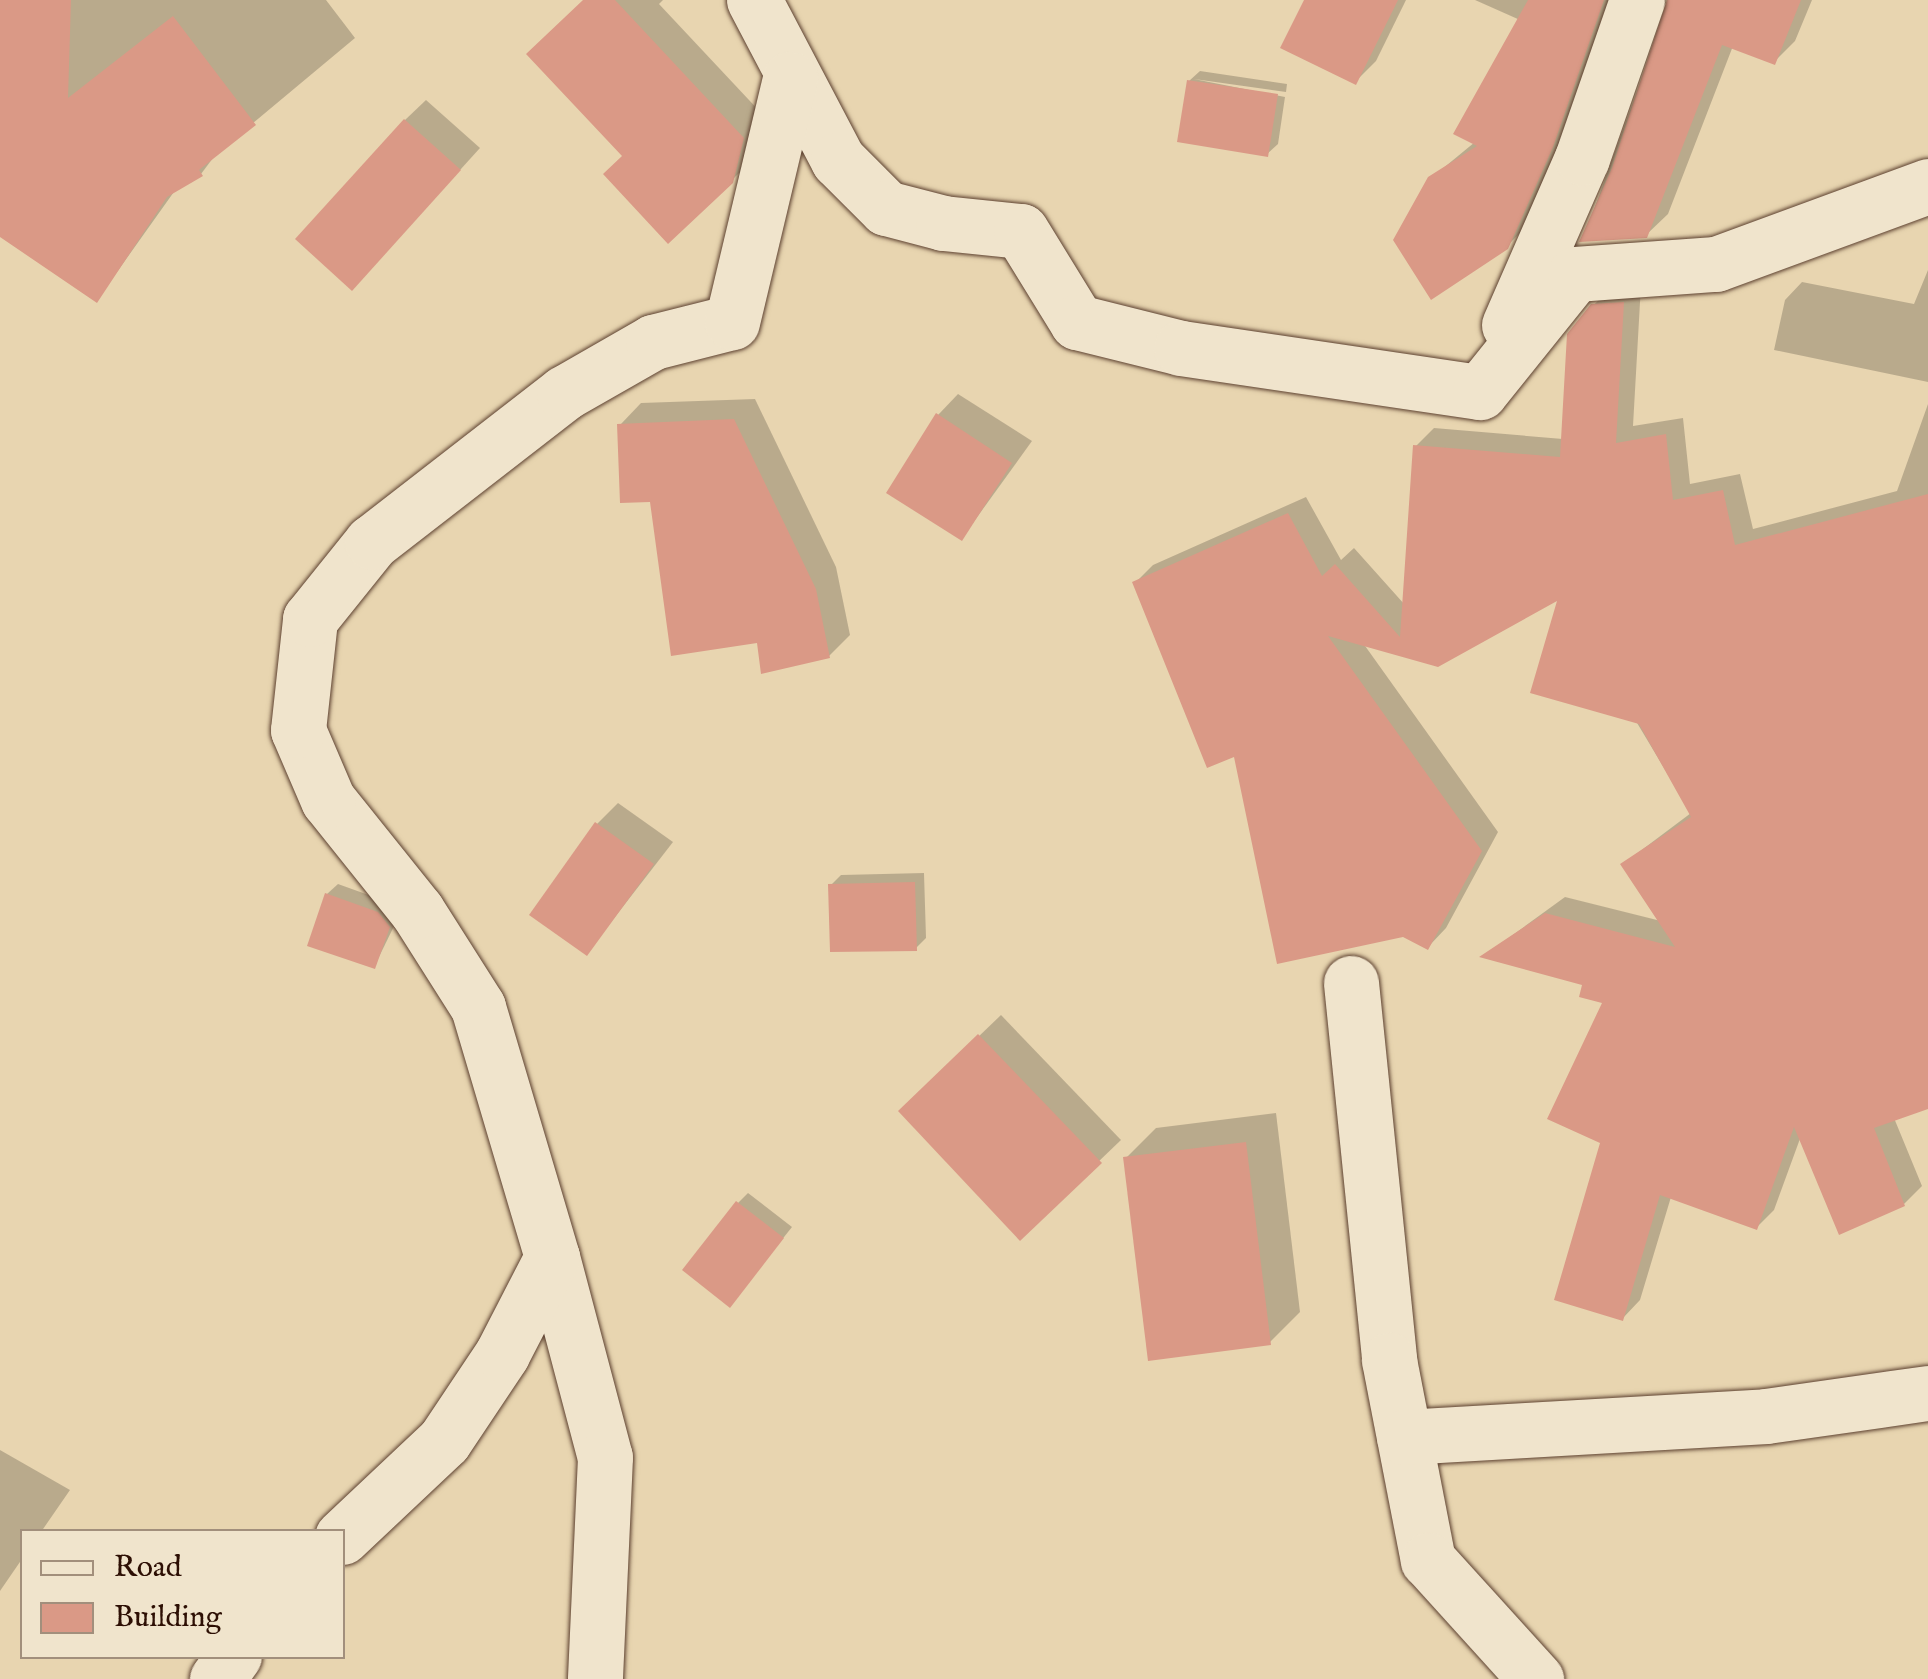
<!DOCTYPE html>
<html>
<head>
<meta charset="utf-8">
<style>
	body { margin:0 }
	#map { position:relative; width:1928px; height:1679px; overflow:hidden; background:#e8d5b0; font-family:"IM FELL English",serif }
	div>[style] { position:absolute }
	[style*='--x'] { left:calc(var(--x)*1px); top:calc(var(--y)*1px); width:calc(var(--w)*1px); rotate:calc(var(--a)*1deg) }
	.shadow>* { inset:0; background:#0003 }
	.building>* { inset:0; background:#da9986 }
	.roads { filter:drop-shadow(0 0 2px #5c402f) drop-shadow(0 0 2px #5c402f) }
	.minor>* { height:55px; margin:-27.5px; padding:0 27.5px; transform-origin:27.5px; border-radius:27.5px; background:#f0e4cc }
	span { translate:-50% -50%; white-space:nowrap; text-align:center; line-height:1.15; -webkit-text-stroke:8px #f0e4cc; paint-order:stroke }
	.legend { position:absolute; left:20px; top:1529px; width:325px; height:130px; box-sizing:border-box; background:#f0e4cc; border:2px solid #a28f7c; margin:0; padding:12px 18px; list-style:none; font-size:30px; color:#2d0f04 }
	.legend li { display:flex; align-items:center; gap:20px; height:50px }
	.legend b { width:50px; border:2px solid #a28f7c }
</style>
</head>
<body>
<div id="map">
	<div class="shadow">
		<div style="clip-path:polygon(0 0,326px 0,355px 38px,216px 154px,201px 174px,176px 189px,97px 300px,0 234px)"></div>
		<div style="clip-path:polygon(586px 0,663px 0,659px 4px,764px 116px,753px 159px,731px 181px,625px 155px)"></div>
		<div style="clip-path:polygon(1307px 0,1406px 0,1376px 61px,1355px 82px)"></div>
		<div style="clip-path:polygon(1618px 0,1528px 225px,1506px 247px,1430px 179px,1475px 142px,1520px 20px,1475px 0)"></div>
		<div style="clip-path:polygon(1670px 0,1812px 0,1795px 41px,1774px 62px,1733px 46px,1668px 214px,1646px 235px,1583px 240px)"></div>
		<div style="clip-path:polygon(1200px 71px,1287px 84px,1286px 92px,1194px 79px,1285px 97px,1278px 144px,1267px 154px,1189px 81px)"></div>
		<div style="clip-path:polygon(426px 100px,480px 148px,372px 267px,405px 120px)"></div>
		<div style="clip-path:polygon(1928px 270px,1928px 382px,1774px 350px,1785px 300px,1802px 282px,1914px 304px)"></div>
		<div style="clip-path:polygon(1641px 285px,1633px 426px,1683px 418px,1690px 484px,1740px 474px,1753px 529px,1897px 491px,1928px 404px,1928px 1107px,1894px 1118px,1922px 1186px,1904px 1204px,1801px 1136px,1774px 1210px,1756px 1228px,1671px 1197px,1640px 1300px,1623px 1318px,1603px 1142px,1606px 1001px,1585px 983px,1484px 956px,1565px 897px,1661px 921px,1623px 864px,1691px 813px,1561px 596px,1438px 664px,1363px 643px,1498px 832px,1446px 928px,1429px 946px,1235px 754px,1135px 583px,1153px 565px,1306px 497px,1341px 560px,1354px 548px,1405px 605px,1416px 446px,1434px 428px,1563px 439px,1593px 306px,1611px 287px)"></div>
		<div style="clip-path:polygon(958px 394px,1032px 441px,962px 538px,938px 415px)"></div>
		<div style="clip-path:polygon(755px 399px,836px 567px,850px 635px,829px 656px,759px 640px,652px 499px,620px 425px,641px 403px)"></div>
		<div style="clip-path:polygon(618px 803px,673px 842px,587px 953px,597px 824px)"></div>
		<div style="clip-path:polygon(924px 873px,926px 938px,916px 948px,831px 885px,841px 875px)"></div>
		<div style="clip-path:polygon(338px 884px,388px 902px,399px 916px,374px 967px,327px 894px)"></div>
		<div style="clip-path:polygon(1001px 1015px,1121px 1140px,1020px 1237px,901px 1111px)"></div>
		<div style="clip-path:polygon(1276px 1113px,1300px 1312px,1270px 1342px,1126px 1158px,1156px 1128px)"></div>
		<div style="clip-path:polygon(748px 1193px,792px 1227px,730px 1305px,738px 1203px)"></div>
		<div style="clip-path:polygon(0 1450px,70px 1490px,41px 1532px,22px 1532px,22px 1559px,0 1591px)"></div>
	</div>
	<div class="building">
		<div style="clip-path:polygon(0 0,71px 0,68px 98px,173px 16px,256px 125px,199px 170px,203px 176px,167px 197px,97px 303px,0 237px)"></div>
		<div style="clip-path:polygon(583px 0,615px 0,744px 138px,733px 183px,668px 244px,603px 174px,622px 156px,526px 54px)"></div>
		<div style="clip-path:polygon(1304px 0,1398px 0,1356px 85px,1280px 48px)"></div>
		<div style="clip-path:polygon(1528px 0,1604px 0,1553px 147px,1508px 249px,1431px 300px,1393px 240px,1428px 177px,1477px 146px,1453px 134px)"></div>
		<div style="clip-path:polygon(1667px 0,1801px 0,1775px 65px,1722px 45px,1647px 238px,1579px 242px,1612px 168px)"></div>
		<div style="clip-path:polygon(1187px 80px,1278px 94px,1268px 157px,1177px 142px)"></div>
		<div style="clip-path:polygon(404px 119px,461px 170px,352px 291px,295px 239px)"></div>
		<div style="clip-path:polygon(1624px 302px,1616px 443px,1666px 434px,1673px 500px,1723px 490px,1735px 545px,1928px 494px,1928px 1109px,1874px 1128px,1905px 1206px,1839px 1235px,1794px 1127px,1757px 1230px,1660px 1195px,1623px 1321px,1554px 1300px,1600px 1143px,1547px 1119px,1602px 1003px,1579px 997px,1582px 985px,1479px 957px,1545px 913px,1675px 947px,1620px 864px,1691px 817px,1639px 724px,1530px 693px,1557px 601px,1438px 667px,1328px 636px,1482px 851px,1428px 950px,1403px 937px,1277px 964px,1234px 757px,1207px 768px,1132px 582px,1288px 513px,1322px 576px,1335px 564px,1400px 637px,1413px 445px,1560px 457px,1567px 334px,1591px 304px)"></div>
		<div style="clip-path:polygon(936px 413px,1012px 463px,962px 541px,886px 493px)"></div>
		<div style="clip-path:polygon(734px 419px,816px 589px,830px 658px,761px 674px,757px 643px,671px 656px,650px 502px,620px 503px,617px 424px)"></div>
		<div style="clip-path:polygon(595px 822px,654px 864px,587px 956px,529px 915px)"></div>
		<div style="clip-path:polygon(915px 882px,917px 951px,830px 952px,828px 884px)"></div>
		<div style="clip-path:polygon(325px 893px,378px 912px,390px 927px,375px 969px,307px 946px)"></div>
		<div style="clip-path:polygon(978px 1034px,1102px 1163px,1020px 1241px,898px 1111px)"></div>
		<div style="clip-path:polygon(1246px 1142px,1271px 1345px,1148px 1361px,1123px 1157px)"></div>
		<div style="clip-path:polygon(736px 1201px,784px 1238px,730px 1308px,682px 1270px)"></div>
	</div>
	<div class="roads">
		<div class="minor">
			<div style="--x:754;--y:0;--w:181;--a:62.3"></div>
			<div style="--x:838;--y:160;--w:68;--a:45"></div>
			<div style="--x:886;--y:208;--w:59;--a:14.7"></div>
			<div style="--x:943;--y:223;--w:78;--a:5.9"></div>
			<div style="--x:1021;--y:231;--w:107;--a:58.4"></div>
			<div style="--x:1077;--y:322;--w:107;--a:14"></div>
			<div style="--x:1181;--y:348;--w:302;--a:8.4"></div>
			<div style="--x:1509;--y:325;--w:182;--a:-66.4"></div>
			<div style="--x:1582;--y:158;--w:167;--a:-70.8"></div>
			<div style="--x:1480;--y:392;--w:151;--a:-51.2"></div>
			<div style="--x:1575;--y:274;--w:141;--a:-4.1"></div>
			<div style="--x:1716;--y:264;--w:226;--a:-20.2"></div>
			<div style="--x:1351;--y:983;--w:379;--a:84.2"></div>
			<div style="--x:1389;--y:1360;--w:204;--a:79"></div>
			<div style="--x:1428;--y:1560;--w:161;--a:47.8"></div>
			<div style="--x:552;--y:1257;--w:207;--a:75.2"></div>
			<div style="--x:605;--y:1457;--w:222;--a:92.6"></div>
			<div style="--x:1404;--y:1437;--w:363;--a:-3.3"></div>
			<div style="--x:1766;--y:1416;--w:164;--a:-8.1"></div>
			<div style="--x:342;--y:1537;--w:140;--a:-43.3"></div>
			<div style="--x:444;--y:1441;--w:105;--a:-56.3"></div>
			<div style="--x:502;--y:1354;--w:109;--a:-62.7"></div>
			<div style="--x:552;--y:1257;--w:261;--a:-106.5"></div>
			<div style="--x:478;--y:1007;--w:114;--a:-122.4"></div>
			<div style="--x:417;--y:911;--w:142;--a:-128.7"></div>
			<div style="--x:328;--y:800;--w:76;--a:-113.2"></div>
			<div style="--x:298;--y:730;--w:112;--a:-83.8"></div>
			<div style="--x:310;--y:619;--w:99;--a:-51.2"></div>
			<div style="--x:372;--y:542;--w:243;--a:-37.8"></div>
			<div style="--x:564;--y:393;--w:103;--a:-29.8"></div>
			<div style="--x:653;--y:342;--w:81;--a:-14.2"></div>
			<div style="--x:732;--y:322;--w:250;--a:-76.6"></div>
			<div style="--x:217;--y:1679;--w:29;--a:-54"></div>
		</div>
	</div>
	<ul class="legend">
	<li><b style="height:12px;background:#f0e4cc"></b>Road</li>
	<li><b style="height:28px;background:#da9986"></b>Building</li>
	</ul>
</div>
</body>
</html>
